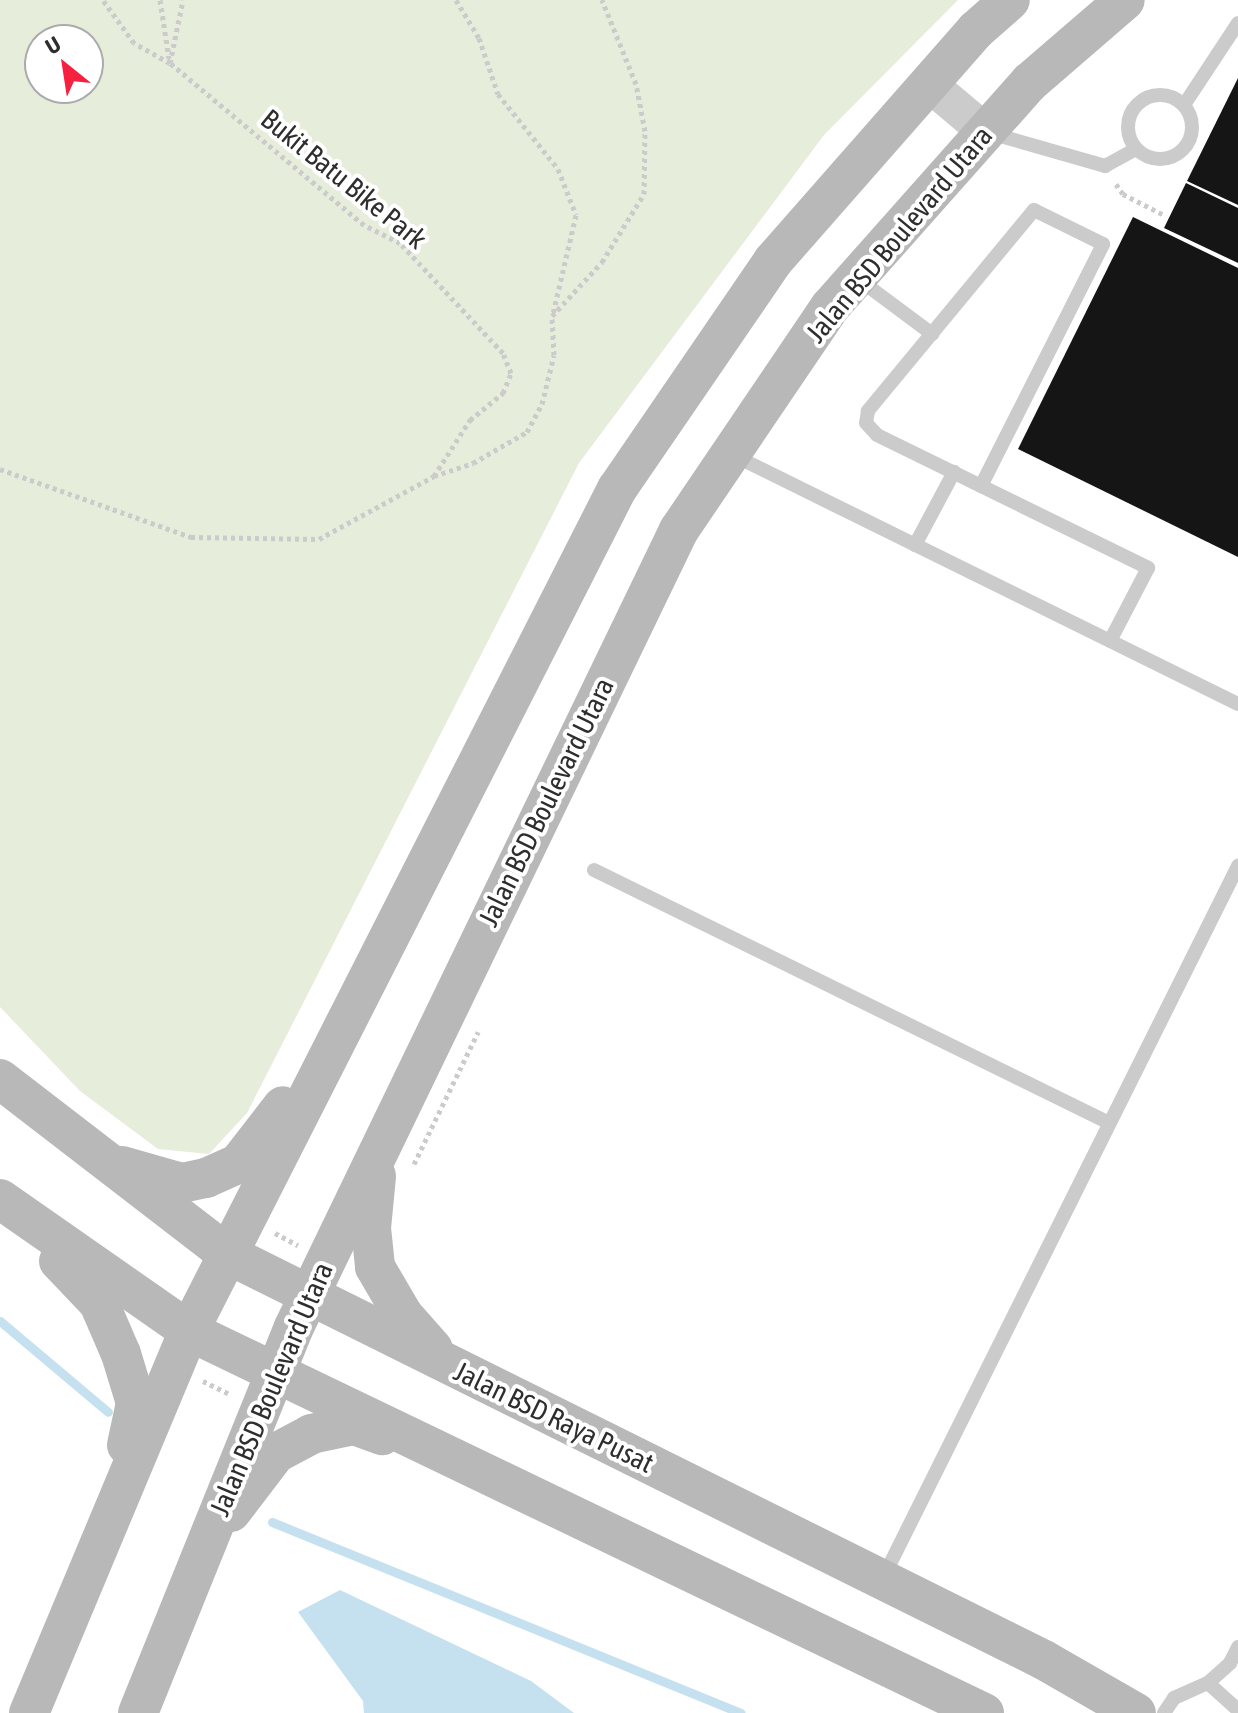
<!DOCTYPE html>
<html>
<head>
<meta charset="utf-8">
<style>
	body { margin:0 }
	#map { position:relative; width:1238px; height:1713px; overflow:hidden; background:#fff; font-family:"Asap Condensed",sans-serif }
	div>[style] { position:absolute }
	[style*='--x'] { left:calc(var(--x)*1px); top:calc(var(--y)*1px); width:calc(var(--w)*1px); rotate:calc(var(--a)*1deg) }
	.green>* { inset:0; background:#e6eddb }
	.water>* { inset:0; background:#c5e1ef }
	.stream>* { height:9px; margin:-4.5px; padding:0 4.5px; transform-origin:4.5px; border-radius:4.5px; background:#c5e1ef }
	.building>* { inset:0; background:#151515 }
	.path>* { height:5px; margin-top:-2.5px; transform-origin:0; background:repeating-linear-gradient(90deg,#cbcbcb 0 4px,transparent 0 8px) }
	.service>* { height:14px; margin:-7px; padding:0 7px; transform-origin:7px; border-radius:7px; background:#cbcbcb }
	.service>.ring { margin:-7px; padding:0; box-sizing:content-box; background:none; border:14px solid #cbcbcb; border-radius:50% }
	.tertiary>* { height:36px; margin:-18px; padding:0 18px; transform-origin:18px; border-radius:18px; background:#cbcbcb }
	.secondary>* { height:40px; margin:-20px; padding:0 20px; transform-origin:20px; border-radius:20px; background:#b8b8b8 }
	span { translate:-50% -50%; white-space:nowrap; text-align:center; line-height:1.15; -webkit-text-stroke:8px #fff; paint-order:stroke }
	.street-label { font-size:28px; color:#2e2e2e }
	.north { position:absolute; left:24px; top:24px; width:80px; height:80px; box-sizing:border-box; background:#fff; border:2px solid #ababab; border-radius:50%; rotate:330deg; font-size:22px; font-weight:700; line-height:32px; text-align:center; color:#2e2e2e }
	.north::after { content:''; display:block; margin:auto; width:28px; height:36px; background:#f5213e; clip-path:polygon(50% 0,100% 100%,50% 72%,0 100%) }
</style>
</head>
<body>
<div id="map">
	<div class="green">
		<div style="clip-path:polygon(evenodd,0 0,958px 0,824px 135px,579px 463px,247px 1113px,209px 1154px,158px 1149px,80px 1091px,0 1007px,0 0,40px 40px,88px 40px,88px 88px,40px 88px,40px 40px)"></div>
	</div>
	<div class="water">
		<div style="clip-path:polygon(340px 1590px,531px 1681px,574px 1713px,364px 1713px,363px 1701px,298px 1612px)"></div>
	</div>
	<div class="stream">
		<div style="--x:0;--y:1321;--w:141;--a:40.1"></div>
		<div style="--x:272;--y:1522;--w:506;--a:22.16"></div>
	</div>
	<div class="building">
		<div style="clip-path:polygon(1238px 78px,1238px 205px,1187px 181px)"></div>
		<div style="clip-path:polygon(1186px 183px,1238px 208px,1238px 263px,1164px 228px)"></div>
		<div style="clip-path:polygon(1133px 217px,1238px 268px,1238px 557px,1018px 449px)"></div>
	</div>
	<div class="path">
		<div style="--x:160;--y:0;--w:59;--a:81.2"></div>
		<div style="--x:456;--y:0;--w:44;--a:58.8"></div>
		<div style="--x:479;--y:38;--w:59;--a:71.3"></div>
		<div style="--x:498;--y:94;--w:96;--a:51.3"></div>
		<div style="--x:558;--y:169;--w:49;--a:68.6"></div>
		<div style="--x:576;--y:215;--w:102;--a:103.1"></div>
		<div style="--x:170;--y:63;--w:64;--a:-78.3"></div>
		<div style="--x:1116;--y:184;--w:12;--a:55"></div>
		<div style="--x:1123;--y:194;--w:48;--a:27.1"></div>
		<div style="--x:0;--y:469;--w:203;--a:19.6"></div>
		<div style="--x:191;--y:537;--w:128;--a:0.9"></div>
		<div style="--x:319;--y:539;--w:131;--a:-28.7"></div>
		<div style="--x:434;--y:476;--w:67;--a:-57.3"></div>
		<div style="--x:470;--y:420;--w:43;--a:-39.3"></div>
		<div style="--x:503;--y:393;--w:22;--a:-68"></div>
		<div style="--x:511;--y:373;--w:22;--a:-112"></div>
		<div style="--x:503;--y:353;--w:151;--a:-133.1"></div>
		<div style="--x:400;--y:243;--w:40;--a:-153.4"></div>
		<div style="--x:364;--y:225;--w:253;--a:-140.1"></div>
		<div style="--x:170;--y:63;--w:41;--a:-150.9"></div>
		<div style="--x:134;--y:43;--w:53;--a:-125.8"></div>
		<div style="--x:434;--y:476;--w:41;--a:-18.4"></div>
		<div style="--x:473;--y:463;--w:62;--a:-29.9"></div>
		<div style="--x:527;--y:432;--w:32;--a:-62"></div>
		<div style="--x:542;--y:404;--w:50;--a:-76.2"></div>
		<div style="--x:554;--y:355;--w:39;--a:-93"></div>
		<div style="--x:552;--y:316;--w:74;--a:-47.2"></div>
		<div style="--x:602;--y:262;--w:80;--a:-58.3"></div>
		<div style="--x:644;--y:194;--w:63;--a:-89.1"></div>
		<div style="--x:645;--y:131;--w:48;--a:-100.8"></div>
		<div style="--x:636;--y:84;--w:91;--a:-112"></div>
		<div style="--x:414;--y:1164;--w:147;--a:-64.1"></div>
		<div style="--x:275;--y:1233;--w:26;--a:28"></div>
		<div style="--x:203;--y:1381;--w:30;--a:26"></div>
	</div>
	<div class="service">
		<div class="ring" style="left:1128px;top:95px;width:50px;height:50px"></div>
		<div style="--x:1184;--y:105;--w:98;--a:-56.6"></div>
		<div style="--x:990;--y:133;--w:120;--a:16"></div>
		<div style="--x:1105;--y:166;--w:35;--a:-29"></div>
		<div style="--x:857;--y:278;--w:94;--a:36.7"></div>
		<div style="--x:733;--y:455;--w:563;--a:26.25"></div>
		<div style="--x:981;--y:486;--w:271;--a:-63.2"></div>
		<div style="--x:1103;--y:244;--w:77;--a:-153.8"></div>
		<div style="--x:1034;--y:210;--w:261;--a:129.6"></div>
		<div style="--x:868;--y:411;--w:12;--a:99"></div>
		<div style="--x:866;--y:423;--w:16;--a:47"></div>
		<div style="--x:877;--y:435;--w:302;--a:26.1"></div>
		<div style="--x:1148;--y:568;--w:82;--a:117.5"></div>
		<div style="--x:915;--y:545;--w:83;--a:-61.9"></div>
		<div style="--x:594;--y:870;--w:574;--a:26.16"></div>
		<div style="--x:883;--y:1578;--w:796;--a:-63.5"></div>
		<div style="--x:1208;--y:1683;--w:40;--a:42"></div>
		<div style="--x:1164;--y:1713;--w:18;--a:-56"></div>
		<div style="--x:1174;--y:1698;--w:37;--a:-24"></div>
		<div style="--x:1208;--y:1683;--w:30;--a:-42"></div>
		<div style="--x:1230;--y:1663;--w:18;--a:-63"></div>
	</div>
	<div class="tertiary">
		<div style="--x:929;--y:84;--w:75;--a:40.1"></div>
	</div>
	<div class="secondary">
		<div style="--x:0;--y:1079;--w:287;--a:37.6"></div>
		<div style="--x:227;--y:1254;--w:912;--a:26.42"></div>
		<div style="--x:1044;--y:1660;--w:106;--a:29.9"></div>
		<div style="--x:122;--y:1166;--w:62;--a:15.8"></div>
		<div style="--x:182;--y:1183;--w:25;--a:-12"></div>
		<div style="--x:206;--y:1178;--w:35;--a:-24"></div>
		<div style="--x:238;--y:1164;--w:73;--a:-52.2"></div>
		<div style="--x:376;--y:1176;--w:52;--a:95.5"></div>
		<div style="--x:371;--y:1228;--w:39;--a:84"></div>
		<div style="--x:375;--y:1267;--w:56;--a:59.7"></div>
		<div style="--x:403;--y:1315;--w:45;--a:48.6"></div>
		<div style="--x:0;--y:1199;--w:231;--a:34.9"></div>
		<div style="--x:189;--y:1331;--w:882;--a:25.66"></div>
		<div style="--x:59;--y:1261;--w:58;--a:46.4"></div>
		<div style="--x:99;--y:1303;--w:56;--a:66.7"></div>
		<div style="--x:121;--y:1354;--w:51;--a:73"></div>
		<div style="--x:136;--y:1403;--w:43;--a:102.1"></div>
		<div style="--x:231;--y:1512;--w:74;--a:-52.7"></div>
		<div style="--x:276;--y:1453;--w:40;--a:-28"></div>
		<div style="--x:311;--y:1434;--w:44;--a:-11.8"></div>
		<div style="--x:354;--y:1425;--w:30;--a:20"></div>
		<div style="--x:29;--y:1713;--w:414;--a:-67.3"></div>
		<div style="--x:189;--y:1331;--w:945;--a:-63.06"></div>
		<div style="--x:617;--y:489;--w:276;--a:-55.6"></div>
		<div style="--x:773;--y:261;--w:308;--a:-48.7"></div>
		<div style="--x:976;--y:30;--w:45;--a:-41.4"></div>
		<div style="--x:138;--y:1713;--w:416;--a:-68"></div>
		<div style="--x:294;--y:1327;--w:885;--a:-64.22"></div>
		<div style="--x:679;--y:530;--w:269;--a:-55.9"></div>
		<div style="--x:830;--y:307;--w:301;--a:-48.4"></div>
		<div style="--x:1030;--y:82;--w:125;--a:-40.8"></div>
	</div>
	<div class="street-label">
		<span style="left:344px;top:179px;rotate:39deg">Bukit Batu Bike Park</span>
		<span style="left:899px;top:234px;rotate:-50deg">Jalan BSD Boulevard Utara</span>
		<span style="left:546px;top:802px;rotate:-64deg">Jalan BSD Boulevard Utara</span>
		<span style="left:271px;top:1389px;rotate:-67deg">Jalan BSD Boulevard Utara</span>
		<span style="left:554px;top:1417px;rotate:26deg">Jalan BSD Raya Pusat</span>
	</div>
	<div class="north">U</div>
</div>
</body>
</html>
